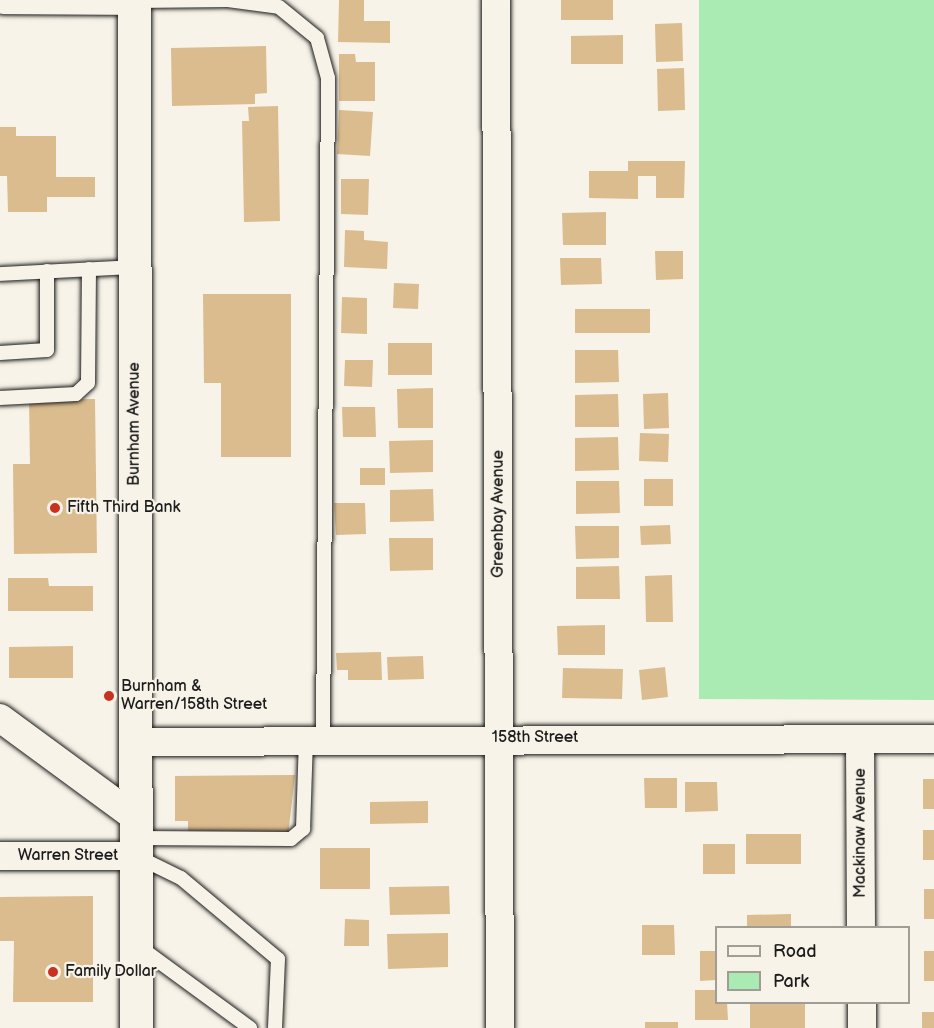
<!DOCTYPE html>
<html>
<head>
<meta charset="utf-8">
<style>
	body { margin:0 }
	#map { position:relative; width:934px; height:1028px; overflow:hidden; background:#f7f3e8; font-family:"Balsamiq Sans",sans-serif }
	div>[style] { position:absolute }
	[style*='--x'] { left:calc(var(--x)*1px); top:calc(var(--y)*1px); width:calc(var(--w)*1px); rotate:calc(var(--a)*1deg) }
	.green>* { inset:0; background:#aaebb4 }
	.building>* { inset:0; background:#dbbc8e }
	.roads { filter:drop-shadow(0 0 2px #1c1c1c) drop-shadow(0 0 2px #1c1c1c) }
	.service>* { height:14px; margin:-7px; padding:0 7px; transform-origin:7px; border-radius:7px; background:#f7f3e8 }
	.minor>* { height:28px; margin:-14px; padding:0 14px; transform-origin:14px; border-radius:14px; background:#f7f3e8 }
	.secondary>* { height:33px; margin:-16.5px; padding:0 16.5px; transform-origin:16.5px; border-radius:16.5px; background:#f7f3e8 }
	.dots>* { width:16px; height:16px; translate:-50% -50%; box-sizing:border-box; border:3px solid #f7f3e8; border-radius:50% }
	span { translate:-50% -50%; white-space:nowrap; text-align:center; line-height:1.15; -webkit-text-stroke:4.5px #f7f3e8; paint-order:stroke }
	.street-label { font-size:16px; color:#1c1c1c }
	.poi-label { font-size:16px; color:#1c1c1c }
	.left { translate:0 -50%; text-align:left }
	.legend { position:absolute; left:715px; top:926px; width:195px; height:78px; box-sizing:border-box; background:#f7f3e8; border:2px solid #9f9d96; margin:0; padding:8px 10px; list-style:none; font-size:18px; color:#1c1c1c }
	.legend li { display:flex; align-items:center; gap:12px; height:30px }
	.legend b { width:30px; border:2px solid #9f9d96 }
</style>
</head>
<body>
<div id="map">
	<div class="green">
		<div style="clip-path:polygon(699px 0,934px 0,934px 700px,699px 699px)"></div>
	</div>
	<div class="building">
		<div style="clip-path:polygon(339px 0,364px 0,364px 21px,390px 21px,390px 43px,338px 42px)"></div>
		<div style="clip-path:polygon(561px 0,613px 0,613px 20px,561px 20px)"></div>
		<div style="clip-path:polygon(682px 23px,683px 61px,656px 62px,655px 24px)"></div>
		<div style="clip-path:polygon(623px 35px,623px 64px,571px 64px,571px 36px)"></div>
		<div style="clip-path:polygon(266px 46px,267px 93px,255px 94px,255px 104px,172px 106px,171px 48px)"></div>
		<div style="clip-path:polygon(339px 54px,355px 54px,356px 62px,375px 62px,375px 101px,339px 101px)"></div>
		<div style="clip-path:polygon(684px 68px,685px 110px,658px 111px,657px 69px)"></div>
		<div style="clip-path:polygon(278px 106px,280px 221px,244px 222px,242px 121px,249px 121px,248px 107px)"></div>
		<div style="clip-path:polygon(339px 110px,373px 112px,370px 156px,337px 154px)"></div>
		<div style="clip-path:polygon(0 127px,16px 127px,16px 136px,56px 136px,56px 177px,95px 177px,95px 197px,47px 197px,47px 212px,8px 212px,7px 176px,0 176px)"></div>
		<div style="clip-path:polygon(628px 161px,685px 161px,684px 198px,656px 198px,656px 176px,638px 176px,638px 199px,589px 198px,589px 171px,628px 171px)"></div>
		<div style="clip-path:polygon(341px 179px,369px 179px,368px 215px,341px 214px)"></div>
		<div style="clip-path:polygon(606px 212px,606px 245px,563px 245px,562px 213px)"></div>
		<div style="clip-path:polygon(345px 230px,364px 231px,364px 240px,388px 242px,387px 269px,344px 267px)"></div>
		<div style="clip-path:polygon(655px 251px,683px 251px,683px 279px,656px 280px)"></div>
		<div style="clip-path:polygon(560px 258px,601px 258px,602px 284px,561px 285px)"></div>
		<div style="clip-path:polygon(394px 283px,419px 284px,418px 309px,393px 308px)"></div>
		<div style="clip-path:polygon(203px 294px,291px 294px,291px 457px,221px 457px,221px 383px,204px 383px)"></div>
		<div style="clip-path:polygon(342px 297px,367px 298px,367px 334px,341px 333px)"></div>
		<div style="clip-path:polygon(575px 309px,650px 309px,650px 333px,575px 333px)"></div>
		<div style="clip-path:polygon(388px 343px,432px 343px,432px 375px,388px 375px)"></div>
		<div style="clip-path:polygon(575px 350px,618px 350px,619px 382px,575px 383px)"></div>
		<div style="clip-path:polygon(345px 360px,373px 360px,372px 387px,344px 386px)"></div>
		<div style="clip-path:polygon(433px 388px,433px 428px,398px 428px,397px 389px)"></div>
		<div style="clip-path:polygon(668px 393px,669px 428px,644px 429px,643px 394px)"></div>
		<div style="clip-path:polygon(618px 394px,619px 427px,575px 427px,575px 395px)"></div>
		<div style="clip-path:polygon(95px 399px,97px 553px,14px 554px,13px 464px,30px 464px,29px 400px)"></div>
		<div style="clip-path:polygon(342px 407px,375px 407px,376px 437px,343px 437px)"></div>
		<div style="clip-path:polygon(640px 433px,669px 434px,668px 462px,639px 461px)"></div>
		<div style="clip-path:polygon(618px 437px,619px 470px,575px 471px,575px 438px)"></div>
		<div style="clip-path:polygon(433px 440px,433px 472px,390px 473px,389px 441px)"></div>
		<div style="clip-path:polygon(360px 468px,385px 468px,385px 485px,360px 485px)"></div>
		<div style="clip-path:polygon(644px 479px,673px 479px,673px 506px,644px 506px)"></div>
		<div style="clip-path:polygon(576px 481px,619px 481px,620px 513px,576px 514px)"></div>
		<div style="clip-path:polygon(433px 489px,434px 521px,390px 522px,390px 490px)"></div>
		<div style="clip-path:polygon(334px 503px,365px 503px,366px 534px,336px 535px)"></div>
		<div style="clip-path:polygon(670px 525px,671px 544px,641px 545px,640px 526px)"></div>
		<div style="clip-path:polygon(575px 526px,619px 526px,619px 558px,576px 559px)"></div>
		<div style="clip-path:polygon(389px 538px,433px 538px,433px 570px,390px 571px)"></div>
		<div style="clip-path:polygon(619px 566px,620px 599px,576px 599px,576px 567px)"></div>
		<div style="clip-path:polygon(672px 575px,673px 622px,646px 622px,645px 576px)"></div>
		<div style="clip-path:polygon(8px 578px,48px 578px,49px 586px,93px 586px,93px 611px,8px 611px)"></div>
		<div style="clip-path:polygon(605px 625px,605px 655px,558px 655px,557px 626px)"></div>
		<div style="clip-path:polygon(73px 646px,73px 678px,9px 678px,9px 647px)"></div>
		<div style="clip-path:polygon(381px 652px,382px 680px,348px 680px,348px 670px,337px 670px,336px 653px)"></div>
		<div style="clip-path:polygon(423px 656px,424px 679px,388px 680px,387px 657px)"></div>
		<div style="clip-path:polygon(665px 667px,668px 697px,642px 700px,639px 670px)"></div>
		<div style="clip-path:polygon(563px 668px,623px 669px,622px 699px,562px 698px)"></div>
		<div style="clip-path:polygon(295px 775px,288px 836px,188px 837px,188px 821px,175px 821px,175px 776px)"></div>
		<div style="clip-path:polygon(644px 778px,677px 778px,677px 808px,645px 808px)"></div>
		<div style="clip-path:polygon(923px 779px,934px 779px,934px 809px,923px 809px)"></div>
		<div style="clip-path:polygon(685px 782px,717px 782px,718px 811px,685px 812px)"></div>
		<div style="clip-path:polygon(428px 801px,428px 823px,370px 824px,370px 802px)"></div>
		<div style="clip-path:polygon(923px 830px,934px 830px,934px 860px,923px 860px)"></div>
		<div style="clip-path:polygon(746px 834px,801px 834px,801px 864px,746px 864px)"></div>
		<div style="clip-path:polygon(703px 844px,735px 844px,735px 874px,703px 874px)"></div>
		<div style="clip-path:polygon(320px 848px,370px 848px,370px 889px,320px 889px)"></div>
		<div style="clip-path:polygon(449px 886px,450px 914px,390px 915px,389px 887px)"></div>
		<div style="clip-path:polygon(924px 889px,934px 889px,934px 919px,924px 919px)"></div>
		<div style="clip-path:polygon(93px 896px,93px 1002px,13px 1002px,14px 941px,0 941px,0 897px)"></div>
		<div style="clip-path:polygon(791px 914px,791px 928px,747px 928px,747px 915px)"></div>
		<div style="clip-path:polygon(345px 919px,369px 920px,369px 946px,344px 946px)"></div>
		<div style="clip-path:polygon(642px 925px,674px 925px,675px 955px,642px 955px)"></div>
		<div style="clip-path:polygon(448px 933px,448px 967px,388px 969px,387px 934px)"></div>
		<div style="clip-path:polygon(700px 951px,716px 951px,716px 980px,700px 981px)"></div>
		<div style="clip-path:polygon(924px 951px,934px 951px,934px 981px,924px 981px)"></div>
		<div style="clip-path:polygon(695px 990px,716px 990px,716px 1002px,727px 1002px,728px 1020px,695px 1020px)"></div>
		<div style="clip-path:polygon(750px 1002px,805px 1002px,805px 1028px,750px 1028px)"></div>
		<div style="clip-path:polygon(922px 1012px,934px 1012px,934px 1028px,922px 1028px)"></div>
		<div style="clip-path:polygon(645px 1022px,678px 1022px,678px 1028px,645px 1028px)"></div>
	</div>
	<div class="roads">
		<div class="service">
			<div style="--x:134;--y:1;--w:94;--a:-0.6"></div>
			<div style="--x:228;--y:0;--w:51;--a:7.8"></div>
			<div style="--x:279;--y:7;--w:49;--a:39.2"></div>
			<div style="--x:317;--y:38;--w:41;--a:74.6"></div>
			<div style="--x:328;--y:78;--w:662;--a:90.43"></div>
			<div style="--x:0;--y:274;--w:134;--a:-3"></div>
			<div style="--x:0;--y:353;--w:47;--a:-3.7"></div>
			<div style="--x:47;--y:350;--w:79;--a:-90"></div>
			<div style="--x:0;--y:398;--w:76;--a:-3"></div>
			<div style="--x:76;--y:394;--w:16;--a:-43"></div>
			<div style="--x:88;--y:383;--w:114;--a:-89.5"></div>
			<div style="--x:136;--y:838;--w:155;--a:0.4"></div>
			<div style="--x:291;--y:839;--w:16;--a:-40"></div>
			<div style="--x:303;--y:829;--w:89;--a:-88.1"></div>
			<div style="--x:136;--y:856;--w:50;--a:26.1"></div>
			<div style="--x:181;--y:878;--w:126;--a:39.9"></div>
			<div style="--x:278;--y:959;--w:69;--a:92.5"></div>
			<div style="--x:138;--y:946;--w:139;--a:36.2"></div>
		</div>
		<div class="minor">
			<div style="--x:4;--y:0;--w:130;--a:0.4"></div>
			<div style="--x:496;--y:0;--w:1028;--a:89.78"></div>
			<div style="--x:0;--y:718;--w:169;--a:36.3"></div>
			<div style="--x:860;--y:739;--w:189;--a:89.7"></div>
			<div style="--x:136;--y:742;--w:798;--a:-0.22"></div>
			<div style="--x:0;--y:856;--w:136;--a:0"></div>
			<div style="--x:862;--y:1002;--w:26;--a:90"></div>
		</div>
		<div class="secondary">
			<div style="--x:134;--y:0;--w:1028;--a:89.89"></div>
		</div>
	</div>
	<div class="dots">
		<div style="left:55px;top:508px;background:#c8321e"></div>
		<div style="left:109px;top:696px;background:#c8321e"></div>
		<div style="left:53px;top:972px;background:#c8321e"></div>
	</div>
	<div class="street-label">
		<span style="left:135px;top:424px;rotate:-90deg">Burnham Avenue</span>
		<span style="left:499px;top:514px;rotate:-90deg">Greenbay Avenue</span>
		<span style="left:535px;top:738px">158th Street</span>
		<span style="left:861px;top:833px;rotate:-90deg">Mackinaw Avenue</span>
		<span style="left:68px;top:856px">Warren Street</span>
	</div>
	<div class="poi-label">
		<span class="left" style="left:67px;top:508px">Fifth Third Bank</span>
		<span class="left" style="left:121px;top:696px">Burnham &amp;<br>Warren/158th Street</span>
		<span class="left" style="left:65px;top:972px">Family Dollar</span>
	</div>
	<ul class="legend">
	<li><b style="height:8px;background:#f7f3e8"></b>Road</li>
	<li><b style="height:16px;background:#aaebb4"></b>Park</li>
	</ul>
</div>
</body>
</html>
